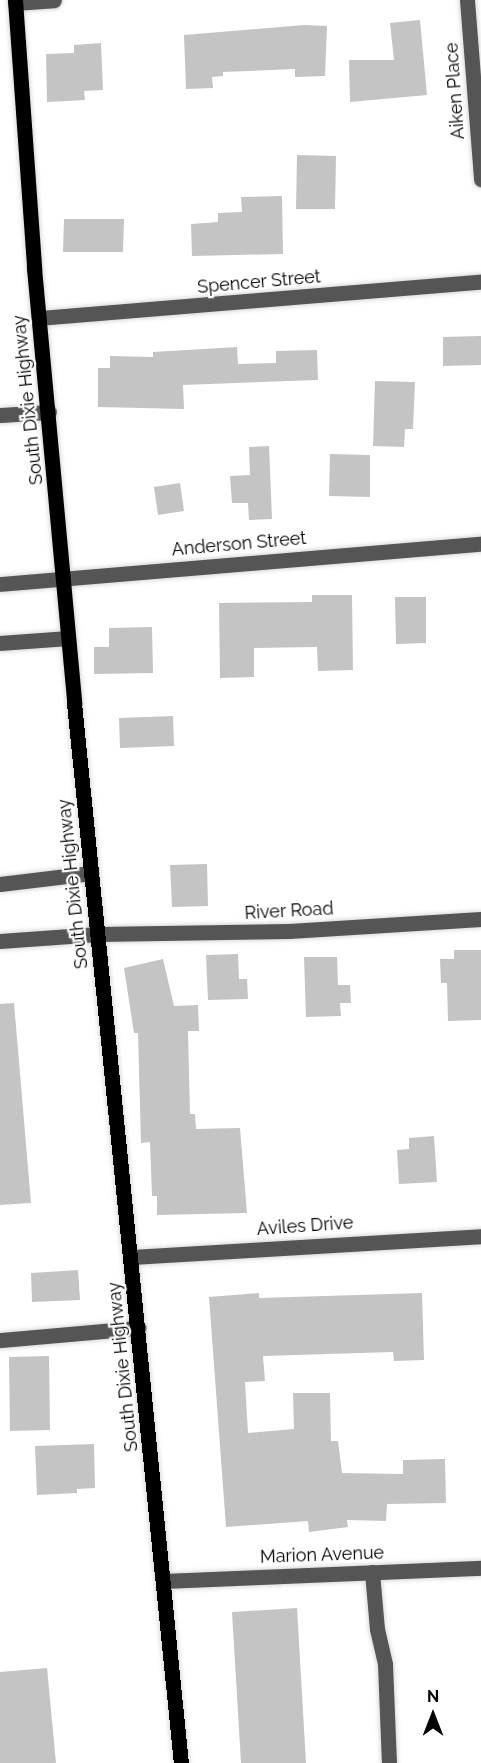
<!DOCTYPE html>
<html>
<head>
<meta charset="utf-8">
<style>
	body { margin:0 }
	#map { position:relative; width:481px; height:1763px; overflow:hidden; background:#fff; font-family:Raleway,sans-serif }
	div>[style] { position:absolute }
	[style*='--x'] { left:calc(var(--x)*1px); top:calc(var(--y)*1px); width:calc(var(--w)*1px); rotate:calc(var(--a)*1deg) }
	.building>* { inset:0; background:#c4c4c4 }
	.roads { filter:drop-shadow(0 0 2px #dbdbdb) drop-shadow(0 0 2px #dbdbdb) }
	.minor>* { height:15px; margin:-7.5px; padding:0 7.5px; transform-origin:7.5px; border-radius:7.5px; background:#555 }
	.major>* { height:15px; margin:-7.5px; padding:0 7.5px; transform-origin:7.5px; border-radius:7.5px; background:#000 }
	span { translate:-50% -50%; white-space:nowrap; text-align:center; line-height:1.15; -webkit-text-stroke:4.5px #fff; paint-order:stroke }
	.street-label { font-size:18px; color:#000 }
	.north { position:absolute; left:403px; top:1685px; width:60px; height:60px; -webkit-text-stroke:4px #fff; paint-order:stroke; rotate:0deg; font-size:16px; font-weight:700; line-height:24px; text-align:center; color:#000 }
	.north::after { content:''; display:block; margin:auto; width:21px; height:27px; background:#000; clip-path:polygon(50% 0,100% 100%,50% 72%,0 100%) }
</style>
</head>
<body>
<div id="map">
	<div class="building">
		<div style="clip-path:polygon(420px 20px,427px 95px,350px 102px,349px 60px,394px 60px,390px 23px)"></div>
		<div style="clip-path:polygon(304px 25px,327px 26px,325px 76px,295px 77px,295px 69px,223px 72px,223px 76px,212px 77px,213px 88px,186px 89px,184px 35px)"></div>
		<div style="clip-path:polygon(101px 43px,103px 90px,84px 91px,85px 100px,47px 102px,46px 54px,74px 53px,74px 45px)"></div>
		<div style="clip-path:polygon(297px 155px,336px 156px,335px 209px,296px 209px)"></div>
		<div style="clip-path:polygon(282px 196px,283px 254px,192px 256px,191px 224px,218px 222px,218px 213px,242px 212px,241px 197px)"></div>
		<div style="clip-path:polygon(64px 219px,124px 219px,123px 252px,63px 252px)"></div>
		<div style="clip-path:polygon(481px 336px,481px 365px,443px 366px,443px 337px)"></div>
		<div style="clip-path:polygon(237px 347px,238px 364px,276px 363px,276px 351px,317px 350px,318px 380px,183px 385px,184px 409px,98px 407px,98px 368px,110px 368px,110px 356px,153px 357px,153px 352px)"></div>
		<div style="clip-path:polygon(375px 381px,415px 382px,413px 429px,405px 429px,404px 447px,373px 446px)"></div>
		<div style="clip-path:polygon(269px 446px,272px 519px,249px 520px,248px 503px,232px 503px,230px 476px,250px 475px,249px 447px)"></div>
		<div style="clip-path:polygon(330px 454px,370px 455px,370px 497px,329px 496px)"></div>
		<div style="clip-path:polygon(180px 483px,184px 511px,158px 515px,154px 487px)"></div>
		<div style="clip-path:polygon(312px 595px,352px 595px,353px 670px,318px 671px,317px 647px,254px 648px,254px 677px,220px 678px,219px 603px,312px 602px)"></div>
		<div style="clip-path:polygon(395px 597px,426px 597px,426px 643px,396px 644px)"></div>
		<div style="clip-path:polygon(152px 627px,153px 673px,94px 674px,94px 647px,109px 647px,109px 628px)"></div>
		<div style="clip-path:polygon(173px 716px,174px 746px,120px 748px,119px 718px)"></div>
		<div style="clip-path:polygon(207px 864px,208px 906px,172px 907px,170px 865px)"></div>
		<div style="clip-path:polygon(454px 950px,481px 950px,481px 1020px,448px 1021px,447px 983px,441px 983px,440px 959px,454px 959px)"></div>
		<div style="clip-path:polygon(238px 954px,239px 979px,247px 979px,248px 999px,208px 1000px,206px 955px)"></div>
		<div style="clip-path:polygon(304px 957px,337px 957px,338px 985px,350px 985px,351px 1003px,340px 1003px,341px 1016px,306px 1017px)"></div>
		<div style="clip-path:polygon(163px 959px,174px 1006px,198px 1005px,199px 1031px,188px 1031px,190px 1114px,195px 1114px,196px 1129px,240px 1128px,247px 1213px,157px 1215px,157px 1196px,152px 1196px,150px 1142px,141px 1143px,138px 1033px,134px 1033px,124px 968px)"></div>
		<div style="clip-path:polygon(14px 1003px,31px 1203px,0 1205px,0 1004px)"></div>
		<div style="clip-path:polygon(434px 1136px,437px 1182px,399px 1184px,397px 1150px,409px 1149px,409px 1138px)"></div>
		<div style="clip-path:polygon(78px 1270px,80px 1300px,32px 1302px,31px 1273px)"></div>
		<div style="clip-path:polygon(259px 1293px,259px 1298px,422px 1293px,424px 1360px,394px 1361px,393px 1352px,263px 1356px,265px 1381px,245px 1382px,248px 1433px,294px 1429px,293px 1393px,330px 1393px,331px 1441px,338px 1441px,342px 1473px,403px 1474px,403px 1460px,445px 1459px,446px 1503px,387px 1504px,386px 1521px,347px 1520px,348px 1527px,309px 1532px,308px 1521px,226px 1527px,209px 1297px)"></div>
		<div style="clip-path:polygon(49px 1356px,50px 1430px,10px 1431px,9px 1357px)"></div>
		<div style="clip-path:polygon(94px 1444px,95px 1488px,77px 1489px,77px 1493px,37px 1495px,35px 1446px)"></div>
		<div style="clip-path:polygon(297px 1608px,306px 1763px,241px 1763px,232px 1612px)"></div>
		<div style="clip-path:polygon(47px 1668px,56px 1763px,0 1763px,0 1672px)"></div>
	</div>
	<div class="roads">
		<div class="minor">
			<div style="--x:467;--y:0;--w:180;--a:85.5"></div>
			<div style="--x:15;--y:3;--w:39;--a:-4"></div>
			<div style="--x:39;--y:318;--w:443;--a:-4.7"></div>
			<div style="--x:0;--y:415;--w:49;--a:-3.5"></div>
			<div style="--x:0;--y:584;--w:483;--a:-4.8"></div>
			<div style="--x:0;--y:643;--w:68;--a:-4.2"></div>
			<div style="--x:0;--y:884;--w:92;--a:-6.9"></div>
			<div style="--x:0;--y:941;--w:98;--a:-4.1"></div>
			<div style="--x:98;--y:934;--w:191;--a:-0.9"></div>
			<div style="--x:289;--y:931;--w:192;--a:-3.6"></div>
			<div style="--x:131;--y:1257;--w:351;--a:-3.4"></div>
			<div style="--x:0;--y:1340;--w:139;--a:-5"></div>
			<div style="--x:372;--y:1572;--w:57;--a:85"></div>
			<div style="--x:377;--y:1629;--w:36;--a:77"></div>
			<div style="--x:385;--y:1664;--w:99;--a:87.7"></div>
			<div style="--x:165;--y:1581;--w:316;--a:-2.4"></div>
		</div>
		<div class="major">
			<div style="--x:15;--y:0;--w:269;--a:85.9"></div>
			<div style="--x:34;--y:268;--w:437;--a:84.7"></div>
			<div style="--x:74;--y:703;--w:1065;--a:84.24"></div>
		</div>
	</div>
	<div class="street-label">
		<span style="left:455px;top:91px;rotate:-94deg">Aiken Place</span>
		<span style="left:259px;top:282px;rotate:-5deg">Spencer Street</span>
		<span style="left:28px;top:400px;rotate:-96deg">South Dixie Highway</span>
		<span style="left:239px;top:544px;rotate:-5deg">Anderson Street</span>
		<span style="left:73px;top:884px;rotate:-96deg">South Dixie Highway</span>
		<span style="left:289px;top:911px;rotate:-3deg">River Road</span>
		<span style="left:305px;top:1226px;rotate:-4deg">Aviles Drive</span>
		<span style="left:123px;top:1367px;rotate:-96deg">South Dixie Highway</span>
		<span style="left:322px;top:1555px;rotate:-2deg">Marion Avenue</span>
	</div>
	<div class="north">N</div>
</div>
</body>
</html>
